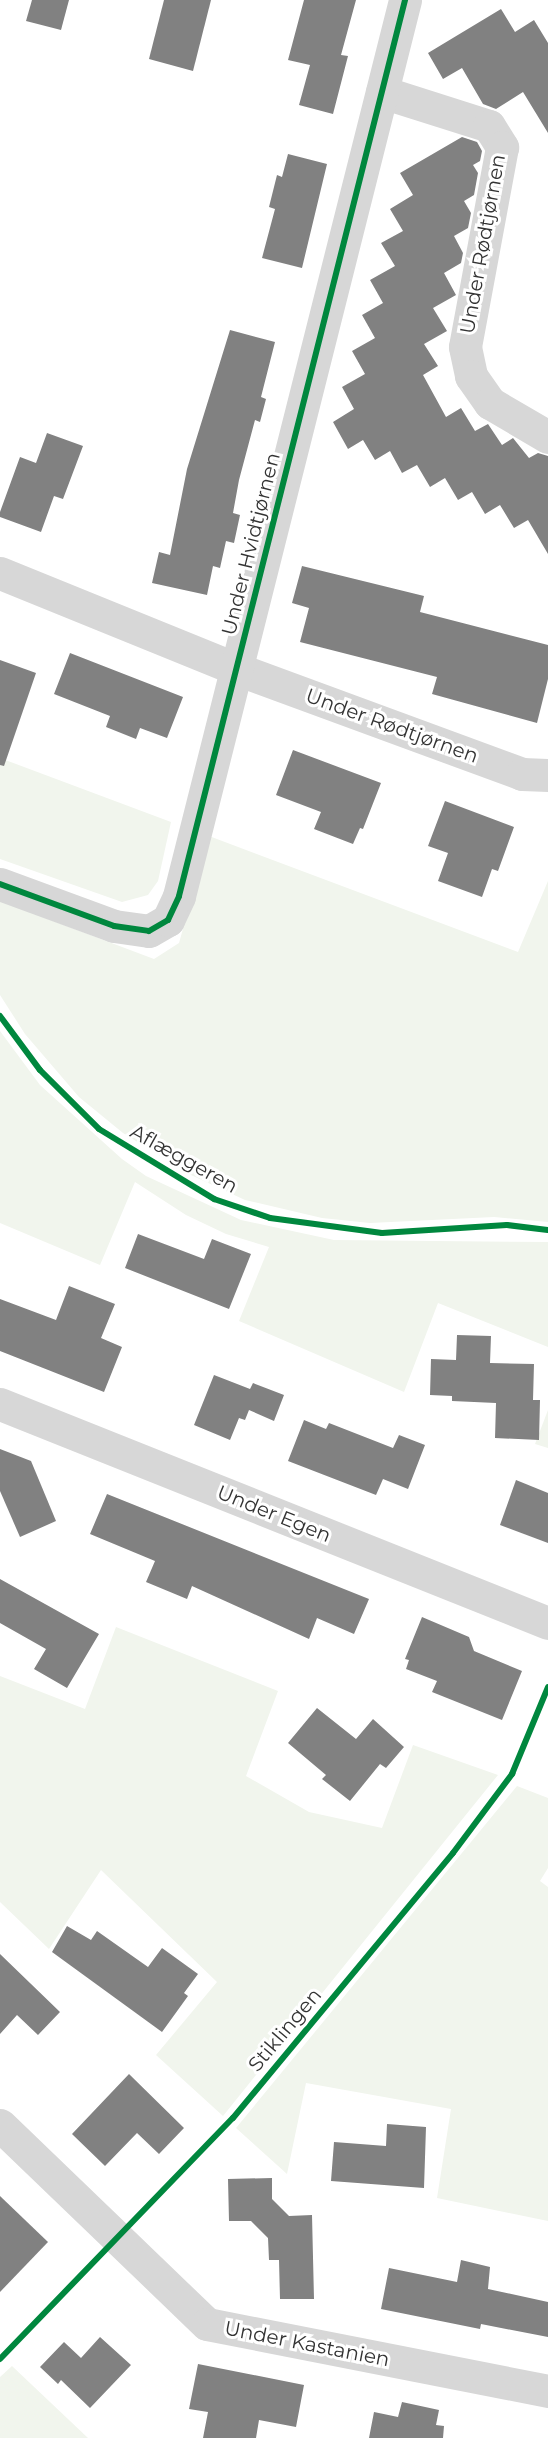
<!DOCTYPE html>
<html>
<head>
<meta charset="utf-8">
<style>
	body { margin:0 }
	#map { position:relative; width:548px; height:2438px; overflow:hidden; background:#fff; font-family:Montserrat,sans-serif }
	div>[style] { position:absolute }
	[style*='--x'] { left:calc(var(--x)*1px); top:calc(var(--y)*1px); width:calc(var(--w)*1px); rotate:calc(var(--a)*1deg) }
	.green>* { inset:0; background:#f1f5ed }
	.building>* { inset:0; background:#818181 }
	.minor>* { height:33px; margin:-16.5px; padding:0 16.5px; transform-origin:16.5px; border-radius:16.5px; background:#d7d7d7 }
	.cycleway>* { height:6px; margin:-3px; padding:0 3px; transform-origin:3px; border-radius:3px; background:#00873e }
	span { translate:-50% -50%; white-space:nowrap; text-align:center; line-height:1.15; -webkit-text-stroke:6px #fff; paint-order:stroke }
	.street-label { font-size:20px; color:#333 }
</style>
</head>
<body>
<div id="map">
	<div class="green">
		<div style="clip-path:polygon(0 758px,171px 822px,158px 881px,148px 895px,122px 902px,0 859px)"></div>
		<div style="clip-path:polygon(209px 836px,518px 952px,548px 881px,548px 1222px,494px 1217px,370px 1223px,322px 1218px,245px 1200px,191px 1175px,123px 1133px,79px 1097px,25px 1034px,0 995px,0 901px,154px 959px,179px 943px)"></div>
		<div style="clip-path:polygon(0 1031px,40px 1085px,122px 1159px,146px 1176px,241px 1220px,334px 1240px,548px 1242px,548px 1347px,438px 1303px,404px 1392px,239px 1321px,269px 1247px,226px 1234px,186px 1215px,135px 1182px,100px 1265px,0 1223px)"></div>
		<div style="clip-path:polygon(548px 1410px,548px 1448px,535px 1444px)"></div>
		<div style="clip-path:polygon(116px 1627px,278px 1691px,246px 1776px,309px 1812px,382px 1828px,413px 1745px,498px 1775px,223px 2116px,156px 2055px,217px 1982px,101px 1870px,49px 1949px,0 1902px,0 1676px,85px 1709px)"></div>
		<div style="clip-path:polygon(517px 1786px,548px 1798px,548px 1868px,540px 1881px,548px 1887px,548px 2221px,437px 2198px,451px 2109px,306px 2083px,287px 2174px,236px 2128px)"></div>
		<div style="clip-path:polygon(12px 2366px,88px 2438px,0 2438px,0 2377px)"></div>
	</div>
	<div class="building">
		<div style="clip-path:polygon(32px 0,69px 0,61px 30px,26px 21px)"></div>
		<div style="clip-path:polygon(164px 0,211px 0,193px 71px,149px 59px)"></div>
		<div style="clip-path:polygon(304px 0,356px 0,341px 55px,348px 56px,333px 114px,299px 105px,310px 65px,288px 60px)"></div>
		<div style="clip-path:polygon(501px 9px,515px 32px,534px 20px,548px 43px,548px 133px,523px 92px,496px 109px,483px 104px,462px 68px,443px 79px,428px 53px)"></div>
		<div style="clip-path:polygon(462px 137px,477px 142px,482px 151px,480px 161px,473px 165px,478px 173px,474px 195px,464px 201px,471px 213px,468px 228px,454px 236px,463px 253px,461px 263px,444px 273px,456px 295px,433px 308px,447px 331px,424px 344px,438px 366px,423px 375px,446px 417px,461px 408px,475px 431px,488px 424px,502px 445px,513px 438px,529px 458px,538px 453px,548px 456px,548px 554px,528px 520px,514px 528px,500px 505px,485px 514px,472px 492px,458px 500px,445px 478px,430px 487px,417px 465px,402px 473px,390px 451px,375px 460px,363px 440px,348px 449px,333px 422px,354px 409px,342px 387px,365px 374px,352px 351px,375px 338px,362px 315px,383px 303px,370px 280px,395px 266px,381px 243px,403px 231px,390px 209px,413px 195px,400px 173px)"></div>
		<div style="clip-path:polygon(288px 154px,327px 164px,302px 268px,262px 258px,275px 209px,269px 207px,277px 175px,282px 177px)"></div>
		<div style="clip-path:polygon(230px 330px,275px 342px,261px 397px,266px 399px,260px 422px,255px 420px,239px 480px,233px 513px,240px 515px,234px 543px,226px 541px,220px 568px,213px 566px,207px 595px,152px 583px,159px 552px,170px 555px,187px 469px)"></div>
		<div style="clip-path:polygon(47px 433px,83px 446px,63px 499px,54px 496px,41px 532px,0 517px,0 512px,20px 457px,36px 463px)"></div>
		<div style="clip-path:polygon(302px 566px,424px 596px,420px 612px,548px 645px,548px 679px,537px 723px,432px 694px,437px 677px,300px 642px,309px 608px,292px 603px)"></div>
		<div style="clip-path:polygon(70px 653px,183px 697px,167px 738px,140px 728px,136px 739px,106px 727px,110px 716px,54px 694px)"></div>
		<div style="clip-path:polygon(0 660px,36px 673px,4px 766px,0 765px)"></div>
		<div style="clip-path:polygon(293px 750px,381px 783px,363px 829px,360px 828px,353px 844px,314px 829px,321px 812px,276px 795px)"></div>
		<div style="clip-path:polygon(445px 801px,514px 827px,498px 871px,492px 869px,482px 897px,438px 881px,448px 853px,428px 846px)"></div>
		<div style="clip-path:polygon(138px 1234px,204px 1259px,212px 1239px,251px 1254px,229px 1309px,125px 1268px)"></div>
		<div style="clip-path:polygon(69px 1286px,115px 1304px,101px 1338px,122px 1347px,104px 1392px,0 1351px,0 1299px,56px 1320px)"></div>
		<div style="clip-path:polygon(457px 1335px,491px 1336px,490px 1363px,534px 1364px,533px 1400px,540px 1400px,539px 1440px,495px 1438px,496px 1403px,452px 1401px,452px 1396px,430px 1395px,431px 1359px,456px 1360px)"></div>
		<div style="clip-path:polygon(214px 1375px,250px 1389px,253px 1383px,284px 1395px,274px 1421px,249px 1410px,245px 1420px,239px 1418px,230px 1440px,194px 1425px)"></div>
		<div style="clip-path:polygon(304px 1420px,326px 1429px,329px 1423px,393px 1448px,399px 1435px,425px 1445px,408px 1489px,383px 1479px,376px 1495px,288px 1461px)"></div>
		<div style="clip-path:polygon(0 1449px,31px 1461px,56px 1521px,20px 1537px,0 1491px)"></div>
		<div style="clip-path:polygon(516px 1480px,548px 1493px,548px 1543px,500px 1525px)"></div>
		<div style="clip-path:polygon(107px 1494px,369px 1599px,354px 1634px,317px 1618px,309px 1639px,192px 1586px,187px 1599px,146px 1582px,155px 1561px,90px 1534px)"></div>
		<div style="clip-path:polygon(0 1579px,99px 1634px,67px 1688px,34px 1669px,46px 1649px,0 1623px)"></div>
		<div style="clip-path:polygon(422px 1617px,469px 1637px,474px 1651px,522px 1671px,502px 1720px,432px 1692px,437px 1681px,406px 1669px,409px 1660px,405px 1659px)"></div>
		<div style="clip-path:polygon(317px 1708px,356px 1739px,373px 1719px,404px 1747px,386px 1768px,380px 1764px,350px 1801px,322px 1779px,326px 1775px,288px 1743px)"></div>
		<div style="clip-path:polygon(67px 1926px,91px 1940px,97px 1931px,148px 1967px,162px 1948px,198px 1974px,184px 1993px,188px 1996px,162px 2032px,52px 1952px)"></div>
		<div style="clip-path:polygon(0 1954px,60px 2012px,38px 2035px,17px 2015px,0 2034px)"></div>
		<div style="clip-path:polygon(129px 2074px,184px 2128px,159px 2154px,137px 2133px,105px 2166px,72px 2134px)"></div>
		<div style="clip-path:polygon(387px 2124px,426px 2127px,424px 2188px,331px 2181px,334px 2142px,386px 2146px)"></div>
		<div style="clip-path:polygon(272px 2178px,272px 2199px,289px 2216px,312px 2215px,314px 2299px,280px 2299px,279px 2260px,269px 2260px,268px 2238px,251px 2221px,229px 2221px,228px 2179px)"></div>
		<div style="clip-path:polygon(0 2196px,48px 2242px,0 2292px)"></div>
		<div style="clip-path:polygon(461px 2260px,490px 2267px,488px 2289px,548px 2302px,548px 2337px,481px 2324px,480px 2329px,381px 2309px,389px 2268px,457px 2282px)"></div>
		<div style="clip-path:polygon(100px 2337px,131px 2365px,90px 2408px,61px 2380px,58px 2384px,40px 2367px,64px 2342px,81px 2358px)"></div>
		<div style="clip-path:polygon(198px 2364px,304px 2385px,296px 2427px,259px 2420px,256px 2438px,203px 2438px,208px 2412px,189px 2409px)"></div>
		<div style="clip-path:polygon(402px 2402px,439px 2410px,436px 2425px,444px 2426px,443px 2438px,369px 2438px,374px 2412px,398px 2417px)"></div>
	</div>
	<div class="minor">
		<div style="--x:382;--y:92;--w:112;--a:17.6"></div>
		<div style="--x:489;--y:126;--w:25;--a:58"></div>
		<div style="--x:502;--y:147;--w:203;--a:100.5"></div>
		<div style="--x:465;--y:347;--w:30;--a:78"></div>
		<div style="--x:471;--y:376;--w:33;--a:55"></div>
		<div style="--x:490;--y:403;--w:67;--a:30.4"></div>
		<div style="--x:0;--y:573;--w:256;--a:22.1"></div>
		<div style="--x:237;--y:669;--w:304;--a:20.2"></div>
		<div style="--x:522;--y:774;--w:26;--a:2"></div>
		<div style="--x:0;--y:884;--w:121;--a:20.2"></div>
		<div style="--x:114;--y:926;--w:35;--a:8"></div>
		<div style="--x:149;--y:931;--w:22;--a:-30"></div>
		<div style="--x:168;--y:920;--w:26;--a:-65"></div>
		<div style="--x:179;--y:896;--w:924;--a:-75.84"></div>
		<div style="--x:0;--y:1404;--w:590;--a:21.78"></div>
		<div style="--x:0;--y:2125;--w:287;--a:43.9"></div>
		<div style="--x:207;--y:2324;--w:348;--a:11.1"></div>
	</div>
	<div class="cycleway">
		<div style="--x:0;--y:884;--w:121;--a:20.2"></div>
		<div style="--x:114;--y:926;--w:35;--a:8"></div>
		<div style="--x:149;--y:931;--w:22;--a:-30"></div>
		<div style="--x:168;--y:920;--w:26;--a:-65"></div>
		<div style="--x:179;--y:896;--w:924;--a:-75.84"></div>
		<div style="--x:0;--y:1016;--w:67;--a:53.5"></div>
		<div style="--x:40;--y:1070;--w:83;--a:45"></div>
		<div style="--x:99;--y:1129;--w:135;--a:31.3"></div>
		<div style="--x:214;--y:1199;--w:59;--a:18.7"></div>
		<div style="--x:270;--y:1218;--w:113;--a:7.6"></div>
		<div style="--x:382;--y:1233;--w:125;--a:-3.7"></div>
		<div style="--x:507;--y:1225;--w:41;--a:7"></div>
		<div style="--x:0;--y:2359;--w:335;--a:-46"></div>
		<div style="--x:233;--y:2118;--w:344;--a:-50.3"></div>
		<div style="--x:453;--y:1853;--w:99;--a:-53.2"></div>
		<div style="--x:512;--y:1774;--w:94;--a:-67.5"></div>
	</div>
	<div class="street-label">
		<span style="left:483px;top:244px;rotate:-80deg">Under Rødtjørnen</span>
		<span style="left:251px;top:544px;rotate:-76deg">Under Hvidtjørnen</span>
		<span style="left:392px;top:726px;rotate:20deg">Under Rødtjørnen</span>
		<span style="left:184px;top:1159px;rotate:29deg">Aflæggeren</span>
		<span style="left:274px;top:1514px;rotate:22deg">Under Egen</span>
		<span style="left:285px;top:2030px;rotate:-50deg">Stiklingen</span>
		<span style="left:307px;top:2344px;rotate:11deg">Under Kastanien</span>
	</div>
</div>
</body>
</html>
